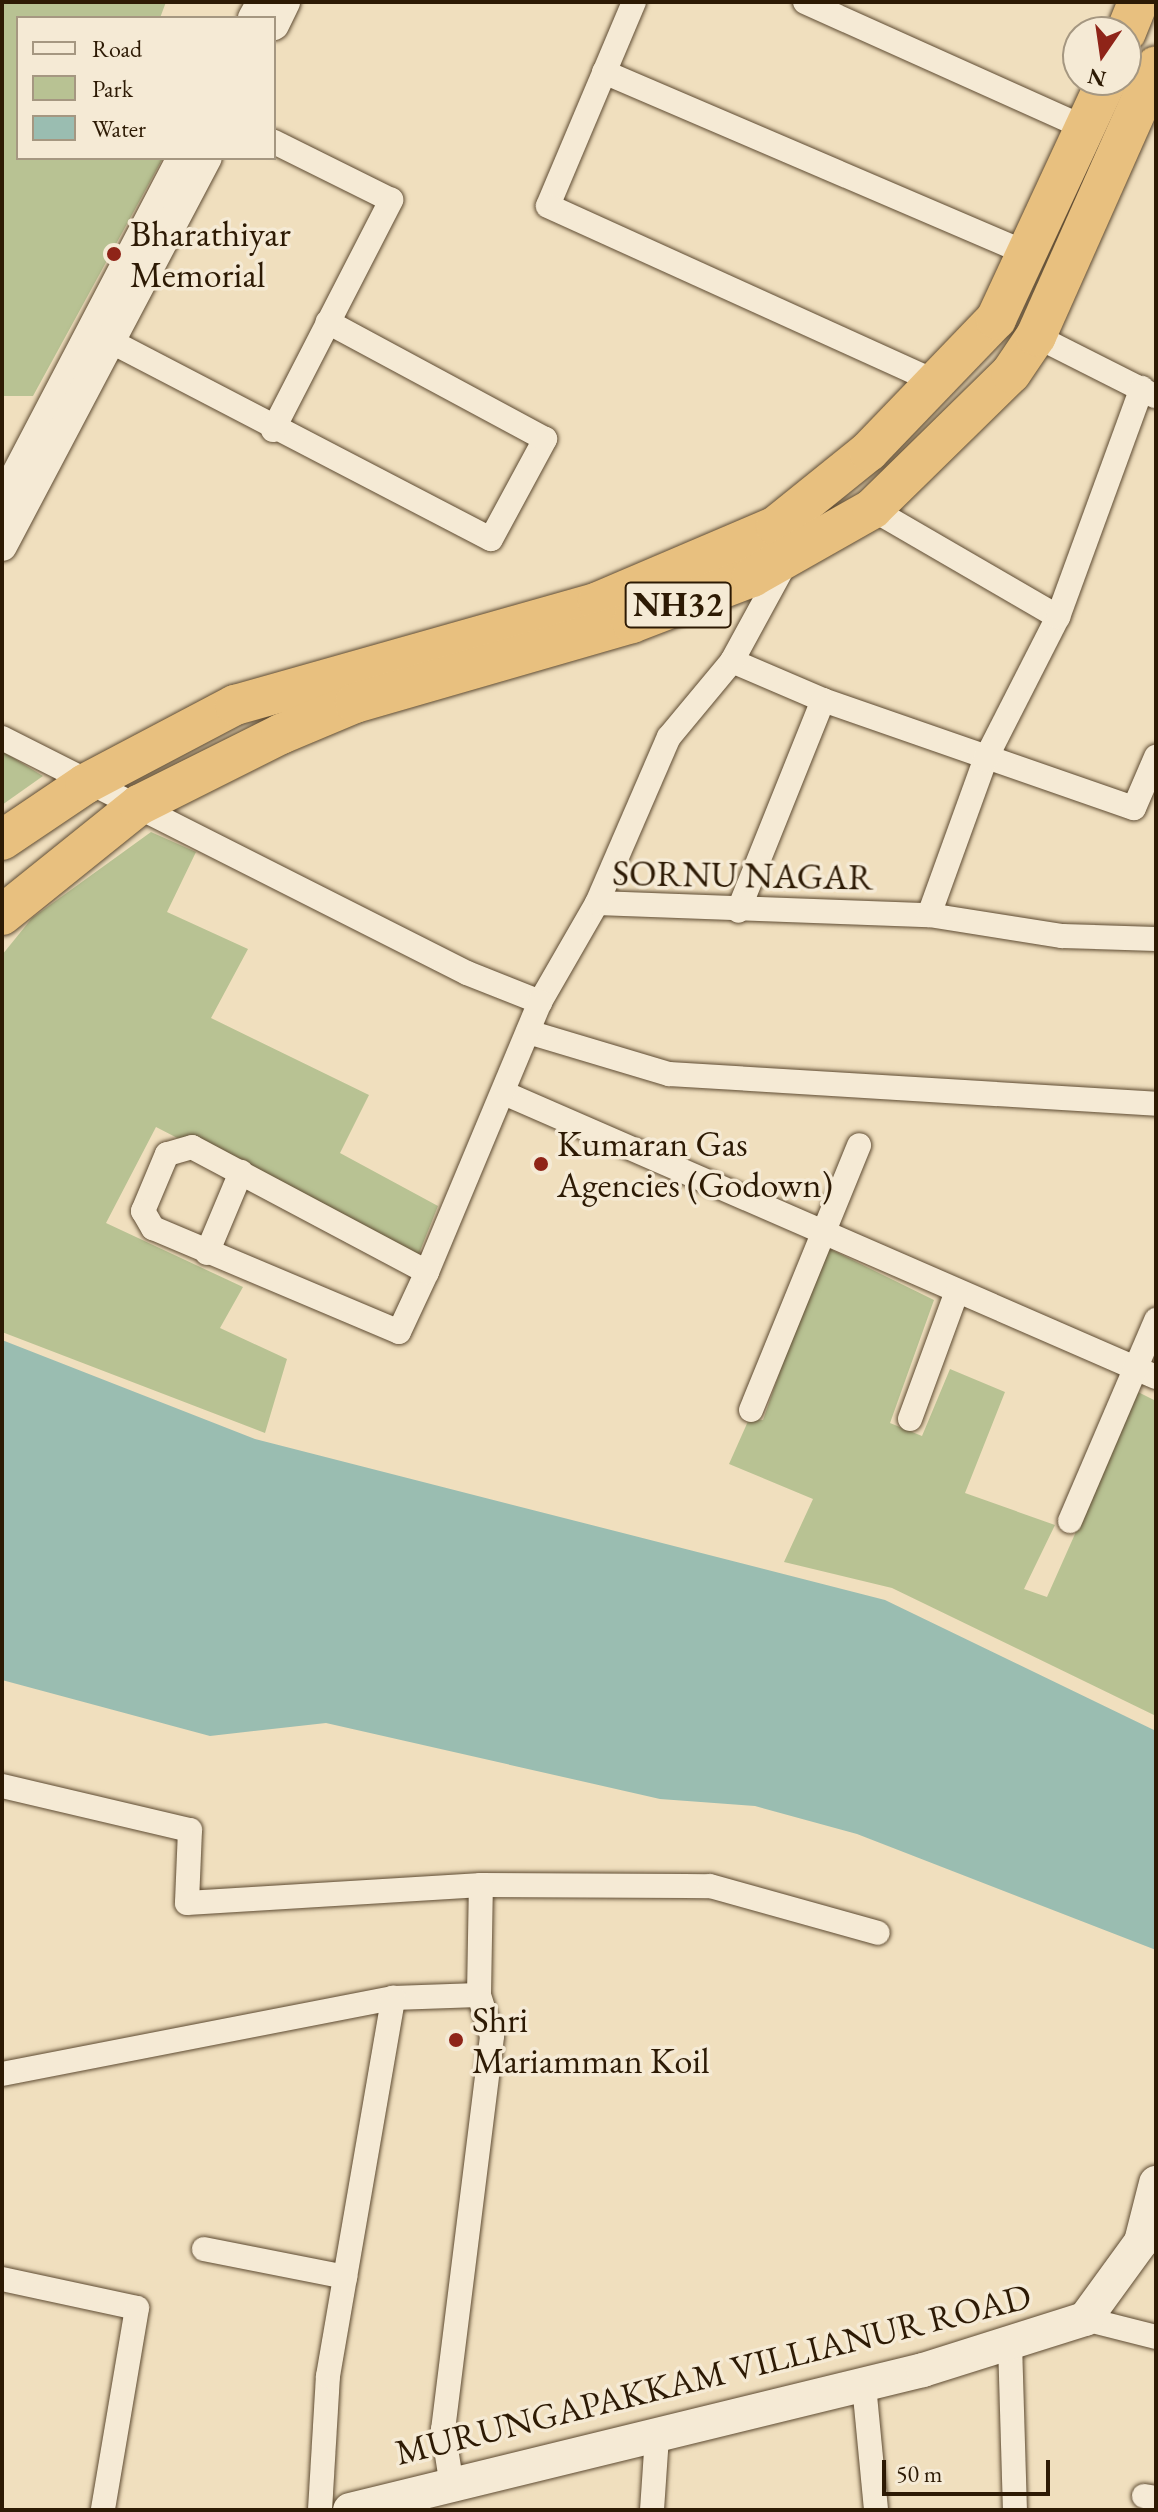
<!DOCTYPE html>
<html>
<head>
<meta charset="utf-8">
<style>
	body { margin:0 }
	#map { position:relative; width:1158px; height:2512px; overflow:hidden; background:#f0dfbe; font-family:"EB Garamond",serif }
	div>[style] { position:absolute }
	[style*='--x'] { left:calc(var(--x)*1px); top:calc(var(--y)*1px); width:calc(var(--w)*1px); rotate:calc(var(--a)*1deg) }
	.green>* { inset:0; background:#b8c293 }
	.water>* { inset:0; background:#9abdb1 }
	.roads { filter:drop-shadow(0 0 2px #5e4b32) drop-shadow(0 0 2px #5e4b32) }
	.minor>* { height:24px; margin:-12px; padding:0 12px; transform-origin:12px; border-radius:12px; background:#f5ead5 }
	.tertiary>* { height:30px; margin:-15px; padding:0 15px; transform-origin:15px; border-radius:15px; background:#f5ead5 }
	.secondary>* { height:34px; margin:-17px; padding:0 17px; transform-origin:17px; border-radius:17px; background:#f5ead5 }
	.trunk>* { height:40px; margin:-20px; padding:0 20px; transform-origin:20px; border-radius:20px; background:#e8c07f }
	.dots>* { width:22px; height:22px; translate:-50% -50%; box-sizing:border-box; border:4px solid #f5ead5; border-radius:50% }
	span { translate:-50% -50%; white-space:nowrap; text-align:center; line-height:1.15; -webkit-text-stroke:7px #f5ead5; paint-order:stroke }
	.shield-label span { padding:2px 6px; background:#f5ead5; border:2px solid; border-radius:6px; -webkit-text-stroke-width:0 }
	.shield-label { font-size:34px; color:#2d1a04; font-weight:700 }
	.poi-label { font-size:36px; color:#2d1a04 }
	.left { translate:0 -50%; text-align:left }
	.street-label { font-size:36px; color:#2d1a04 }
	.frame { position:absolute; inset:0; border:4px solid #2d1a04; pointer-events:none }
	.legend { position:absolute; left:16px; top:16px; width:260px; height:144px; box-sizing:border-box; background:#f5ead5; border:2px solid #a59781; margin:0; padding:10px 14px; list-style:none; font-size:24px; color:#2d1a04 }
	.legend li { display:flex; align-items:center; gap:16px; height:40px }
	.legend b { width:40px; border:2px solid #a59781 }
	.north { position:absolute; left:1062px; top:16px; width:80px; height:80px; box-sizing:border-box; background:#f5ead5; border:2px solid #a59781; border-radius:50%; rotate:193deg; font-size:22px; font-weight:700; line-height:32px; text-align:center; color:#2d1a04 }
	.north::after { content:''; display:block; margin:auto; width:28px; height:36px; background:#8f2418; clip-path:polygon(50% 0,100% 100%,50% 72%,0 100%) }
	.scale { position:absolute; left:882px; top:2460px; width:168px; height:36px; box-sizing:border-box; border:4px solid #2d1a04; border-top:0; padding-left:10px; font-size:24px; line-height:28px; white-space:nowrap; color:#2d1a04; -webkit-text-stroke:6px #f5ead5; paint-order:stroke }
</style>
</head>
<body>
<div id="map">
	<div class="green">
		<div style="clip-path:polygon(2px 2px,166px 2px,160px 18px,18px 18px,18px 158px,163px 158px,33px 396px,2px 396px)"></div>
		<div style="clip-path:polygon(2px 751px,43px 776px,2px 805px)"></div>
		<div style="clip-path:polygon(151px 832px,196px 852px,167px 912px,248px 949px,211px 1018px,369px 1095px,340px 1153px,438px 1206px,416px 1261px,156px 1127px,106px 1223px,243px 1287px,220px 1328px,287px 1359px,265px 1433px,2px 1332px,2px 955px,32px 918px)"></div>
		<div style="clip-path:polygon(824px 1246px,934px 1300px,890px 1423px,922px 1436px,950px 1369px,1005px 1392px,965px 1493px,1055px 1525px,1024px 1589px,1047px 1597px,1138px 1392px,1156px 1401px,1156px 1716px,892px 1588px,784px 1562px,813px 1499px,729px 1464px,749px 1419px,763px 1420px)"></div>
	</div>
	<div class="water">
		<div style="clip-path:polygon(2px 1340px,255px 1439px,885px 1600px,1156px 1731px,1156px 1950px,857px 1834px,755px 1806px,660px 1799px,326px 1723px,210px 1736px,2px 1680px)"></div>
	</div>
	<div class="roads">
		<div class="minor">
			<div style="--x:634;--y:2;--w:221;--a:112.9"></div>
			<div style="--x:548;--y:206;--w:429;--a:24.4"></div>
			<div style="--x:805;--y:2;--w:309;--a:24.2"></div>
			<div style="--x:604;--y:72;--w:465;--a:23.2"></div>
			<div style="--x:1036;--y:336;--w:133;--a:26.8"></div>
			<div style="--x:112;--y:342;--w:427;--a:27.5"></div>
			<div style="--x:491;--y:539;--w:114;--a:-61.6"></div>
			<div style="--x:545;--y:439;--w:247;--a:-151.7"></div>
			<div style="--x:273;--y:430;--w:259;--a:-62.8"></div>
			<div style="--x:391;--y:200;--w:131;--a:-153.6"></div>
			<div style="--x:872;--y:509;--w:215;--a:30.1"></div>
			<div style="--x:732;--y:661;--w:99;--a:23.2"></div>
			<div style="--x:823;--y:700;--w:227;--a:111.9"></div>
			<div style="--x:823;--y:700;--w:329;--a:19.2"></div>
			<div style="--x:1134;--y:808;--w:56;--a:-66.7"></div>
			<div style="--x:2;--y:738;--w:521;--a:26.81"></div>
			<div style="--x:467;--y:973;--w:79;--a:21.7"></div>
			<div style="--x:540;--y:1002;--w:114;--a:-60.1"></div>
			<div style="--x:597;--y:903;--w:332;--a:2.1"></div>
			<div style="--x:929;--y:915;--w:135;--a:9"></div>
			<div style="--x:1062;--y:936;--w:94;--a:1.8"></div>
			<div style="--x:597;--y:903;--w:181;--a:-66.6"></div>
			<div style="--x:669;--y:737;--w:99;--a:-50.3"></div>
			<div style="--x:732;--y:661;--w:115;--a:-61.4"></div>
			<div style="--x:929;--y:915;--w:165;--a:-70.1"></div>
			<div style="--x:985;--y:760;--w:161;--a:-63"></div>
			<div style="--x:1058;--y:617;--w:244;--a:-69.9"></div>
			<div style="--x:528;--y:1032;--w:147;--a:16.6"></div>
			<div style="--x:669;--y:1074;--w:488;--a:3.5"></div>
			<div style="--x:504;--y:1093;--w:711;--a:23.54"></div>
			<div style="--x:207;--y:1253;--w:88;--a:-67.2"></div>
			<div style="--x:427;--y:1272;--w:266;--a:-152"></div>
			<div style="--x:192;--y:1147;--w:26;--a:164"></div>
			<div style="--x:167;--y:1154;--w:62;--a:112.8"></div>
			<div style="--x:143;--y:1211;--w:20;--a:60"></div>
			<div style="--x:153;--y:1228;--w:267;--a:22.9"></div>
			<div style="--x:399;--y:1332;--w:66;--a:-65"></div>
			<div style="--x:427;--y:1272;--w:293;--a:-67.3"></div>
			<div style="--x:751;--y:1410;--w:286;--a:-67.8"></div>
			<div style="--x:910;--y:1419;--w:133;--a:-69.8"></div>
			<div style="--x:1070;--y:1521;--w:219;--a:-66.8"></div>
			<div style="--x:2;--y:1786;--w:193;--a:13.2"></div>
			<div style="--x:190;--y:1830;--w:73;--a:92.4"></div>
			<div style="--x:187;--y:1903;--w:295;--a:-3.5"></div>
			<div style="--x:481;--y:1885;--w:229;--a:0.3"></div>
			<div style="--x:710;--y:1886;--w:174;--a:15.6"></div>
			<div style="--x:2;--y:2074;--w:398;--a:-11"></div>
			<div style="--x:393;--y:1998;--w:86;--a:-2"></div>
			<div style="--x:204;--y:2249;--w:144;--a:11.2"></div>
			<div style="--x:2;--y:2279;--w:138;--a:12.1"></div>
			<div style="--x:137;--y:2308;--w:205;--a:99.6"></div>
			<div style="--x:1085;--y:2319;--w:73;--a:14.2"></div>
			<div style="--x:1010;--y:2343;--w:167;--a:88.3"></div>
			<div style="--x:864;--y:2385;--w:126;--a:84.5"></div>
			<div style="--x:451;--y:2480;--w:51;--a:-99.1"></div>
			<div style="--x:443;--y:2430;--w:397;--a:-82.9"></div>
			<div style="--x:492;--y:2036;--w:43;--a:-107.6"></div>
			<div style="--x:479;--y:1995;--w:110;--a:-89"></div>
			<div style="--x:1144;--y:2496;--w:12;--a:9"></div>
			<div style="--x:320;--y:2510;--w:134;--a:-86.6"></div>
			<div style="--x:328;--y:2376;--w:384;--a:-80.2"></div>
			<div style="--x:652;--y:2510;--w:74;--a:-86.1"></div>
		</div>
		<div class="tertiary">
			<div style="--x:253;--y:18;--w:18;--a:-61"></div>
			<div style="--x:274;--y:25;--w:25;--a:-64"></div>
			<div style="--x:2;--y:502;--w:388;--a:-62.4"></div>
			<div style="--x:2;--y:546;--w:439;--a:-62.2"></div>
		</div>
		<div class="secondary">
			<div style="--x:350;--y:2510;--w:590;--a:-13.73"></div>
			<div style="--x:923;--y:2370;--w:170;--a:-17.5"></div>
			<div style="--x:1085;--y:2319;--w:95;--a:-54"></div>
			<div style="--x:1141;--y:2242;--w:61;--a:-75.7"></div>
		</div>
		<div class="trunk">
			<div style="--x:1126;--y:32;--w:32;--a:-68"></div>
			<div style="--x:2;--y:840;--w:100;--a:-34"></div>
			<div style="--x:85;--y:784;--w:170;--a:-27.8"></div>
			<div style="--x:235;--y:705;--w:377;--a:-15.8"></div>
			<div style="--x:598;--y:602;--w:194;--a:-23.1"></div>
			<div style="--x:776;--y:526;--w:119;--a:-38.9"></div>
			<div style="--x:869;--y:451;--w:183;--a:-46.1"></div>
			<div style="--x:996;--y:319;--w:264;--a:-65.1"></div>
			<div style="--x:2;--y:915;--w:176;--a:-38.8"></div>
			<div style="--x:139;--y:805;--w:159;--a:-26.6"></div>
			<div style="--x:281;--y:734;--w:80;--a:-22.7"></div>
			<div style="--x:355;--y:703;--w:288;--a:-16.1"></div>
			<div style="--x:632;--y:623;--w:129;--a:-21"></div>
			<div style="--x:752;--y:577;--w:138;--a:-29.5"></div>
			<div style="--x:872;--y:509;--w:194;--a:-44.4"></div>
			<div style="--x:1011;--y:373;--w:45;--a:-56"></div>
			<div style="--x:1036;--y:336;--w:295;--a:-66"></div>
		</div>
	</div>
	<div class="dots">
		<div style="left:114px;top:254px;background:#8f2418"></div>
		<div style="left:541px;top:1164px;background:#8f2418"></div>
		<div style="left:456px;top:2040px;background:#8f2418"></div>
	</div>
	<div class="shield-label">
		<span style="left:678px;top:605px">NH32</span>
	</div>
	<div class="poi-label">
		<span class="left" style="left:130px;top:254px">Bharathiyar<br>Memorial</span>
		<span class="left" style="left:557px;top:1164px">Kumaran Gas<br>Agencies (Godown)</span>
		<span class="left" style="left:472px;top:2040px">Shri<br>Mariamman Koil</span>
	</div>
	<div class="street-label">
		<span style="left:743px;top:875px;rotate:1deg">SORNU NAGAR</span>
		<span style="left:713px;top:2374px;rotate:-14deg">MURUNGAPAKKAM VILLIANUR ROAD</span>
	</div>
	<div class="frame"></div>
	<ul class="legend">
	<li><b style="height:10px;background:#f5ead5"></b>Road</li>
	<li><b style="height:22px;background:#b8c293"></b>Park</li>
	<li><b style="height:22px;background:#9abdb1"></b>Water</li>
	</ul>
	<div class="north">N</div>
	<div class="scale">50 m</div>
</div>
</body>
</html>
